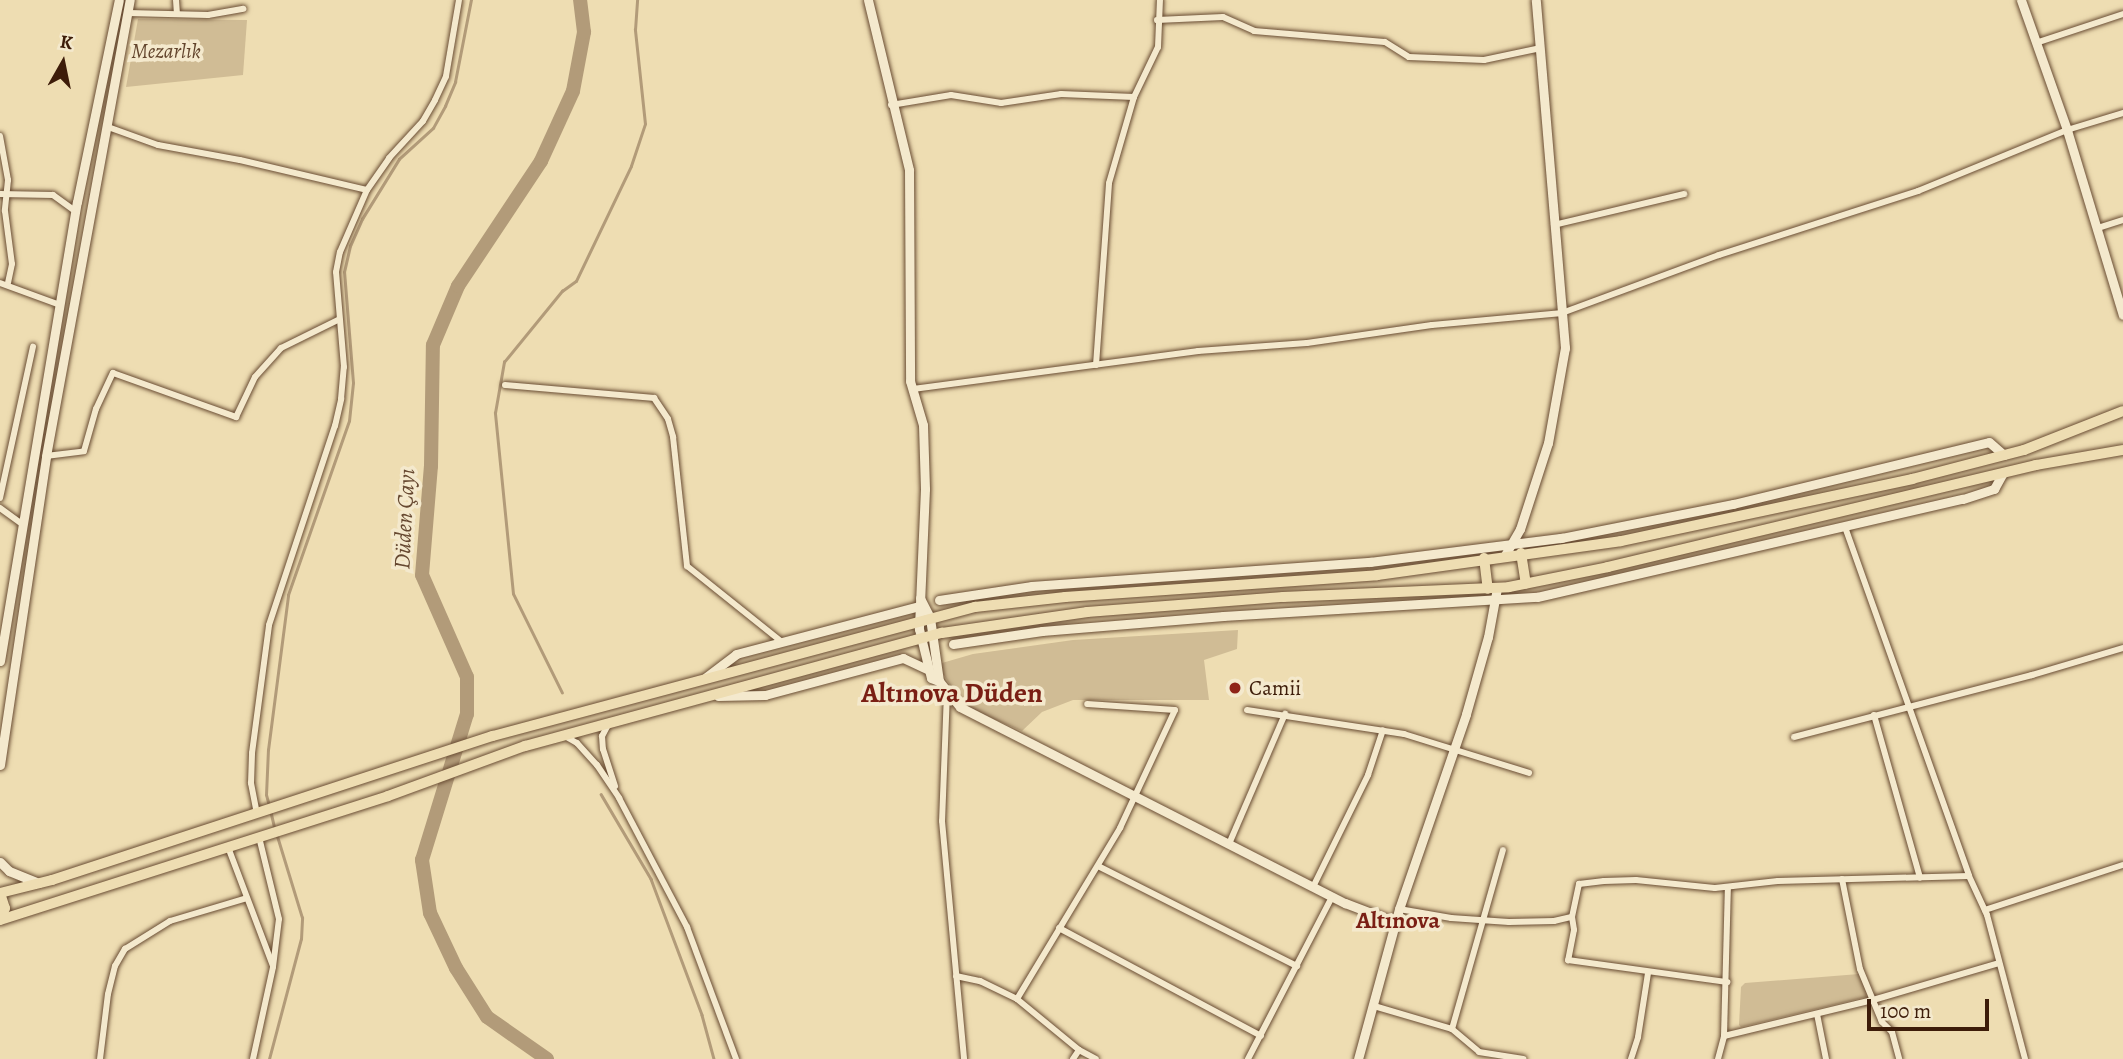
<!DOCTYPE html>
<html>
<head>
<meta charset="utf-8">
<style>
	body { margin:0 }
	#map { position:relative; width:2123px; height:1059px; overflow:hidden; background:#eeddb2; font-family:Alegreya,serif }
	div>[style] { position:absolute }
	[style*='--x'] { left:calc(var(--x)*1px); top:calc(var(--y)*1px); width:calc(var(--w)*1px); rotate:calc(var(--a)*1deg) }
	.green>* { inset:0; background:#d0bc95 }
	.stream>* { height:2.5px; margin:-1.25px; padding:0 1.25px; transform-origin:1.25px; border-radius:1.25px; background:#b29b79 }
	.river>* { height:14px; margin:-7px; padding:0 7px; transform-origin:7px; border-radius:7px; background:#b29b79 }
	.roads { filter:drop-shadow(0 0 2px #694c33) drop-shadow(0 0 2px #694c33) }
	.street>* { height:6px; margin:-3px; padding:0 3px; transform-origin:3px; border-radius:3px; background:#f4e9cd }
	.secondary>* { height:9px; margin:-4.5px; padding:0 4.5px; transform-origin:4.5px; border-radius:4.5px; background:#f4e9cd }
	.primary>* { height:10px; margin:-5px; padding:0 5px; transform-origin:5px; border-radius:5px; background:#eeddb2 }
	.dots>* { width:19px; height:19px; translate:-50% -50%; box-sizing:border-box; border:4px solid #f4e9cd; border-radius:50% }
	span { translate:-50% -50%; white-space:nowrap; text-align:center; line-height:1.15; -webkit-text-stroke:7px #f4e9cd; paint-order:stroke }
	.park-label { font-size:21px; color:#62442c; font-style:italic }
	.poi-label { font-size:21px; color:#3d1c09 }
	.left { translate:0 -50%; text-align:left }
	.water-label { font-size:23px; color:#664830; font-style:italic }
	.quarter-label { font-size:24px; color:#7a1f14; font-weight:700 }
	.district-label { font-size:28px; color:#7a1f14; font-weight:700 }
	.north { position:absolute; left:28px; top:28px; width:70px; height:70px; -webkit-text-stroke:5px #f4e9cd; paint-order:stroke; rotate:9deg; font-size:19px; font-weight:700; line-height:28px; text-align:center; color:#3d1c09 }
	.north::after { content:''; display:block; margin:auto; width:24px; height:32px; background:#3d1c09; clip-path:polygon(50% 0,100% 100%,50% 72%,0 100%) }
	.scale { position:absolute; left:1867px; top:999px; width:122px; height:32px; box-sizing:border-box; border:4px solid #3d1c09; border-top:0; padding-left:9px; font-size:21px; line-height:24px; white-space:nowrap; color:#3d1c09; -webkit-text-stroke:5px #f4e9cd; paint-order:stroke }
</style>
</head>
<body>
<div id="map">
	<div class="green">
		<div style="clip-path:polygon(138px 19px,247px 20px,243px 75px,126px 87px)"></div>
		<div style="clip-path:polygon(1238px 630px,1237px 649px,1204px 660px,1209px 700px,1073px 700px,1042px 712px,1022px 731px,963px 706px,942px 672px,942px 663px,973px 654px,1073px 640px)"></div>
		<div style="clip-path:polygon(1859px 974px,1867px 993px,1866px 997px,1741px 1027px,1739px 1025px,1741px 987px,1745px 983px)"></div>
	</div>
	<div class="stream">
		<div style="--x:562;--y:693;--w:110;--a:-116.3"></div>
		<div style="--x:513;--y:594;--w:182;--a:-95.7"></div>
		<div style="--x:495;--y:413;--w:52;--a:-80"></div>
		<div style="--x:504;--y:362;--w:92;--a:-50.8"></div>
		<div style="--x:562;--y:291;--w:17;--a:-36"></div>
		<div style="--x:576;--y:281;--w:127;--a:-64.4"></div>
		<div style="--x:631;--y:166;--w:44;--a:-71.6"></div>
		<div style="--x:645;--y:124;--w:95;--a:-96.1"></div>
		<div style="--x:635;--y:30;--w:30;--a:-86"></div>
		<div style="--x:601;--y:794;--w:99;--a:59.5"></div>
		<div style="--x:651;--y:879;--w:145;--a:69.4"></div>
		<div style="--x:702;--y:1015;--w:46;--a:74.7"></div>
		<div style="--x:269;--y:806;--w:11;--a:-105"></div>
		<div style="--x:266;--y:795;--w:45;--a:-87.5"></div>
		<div style="--x:268;--y:750;--w:156;--a:-82.6"></div>
		<div style="--x:288;--y:595;--w:184;--a:-70.7"></div>
		<div style="--x:349;--y:421;--w:38;--a:-84"></div>
		<div style="--x:353;--y:383;--w:111;--a:-94.6"></div>
		<div style="--x:344;--y:272;--w:27;--a:-77"></div>
		<div style="--x:350;--y:246;--w:30;--a:-66"></div>
		<div style="--x:362;--y:219;--w:70;--a:-58.3"></div>
		<div style="--x:399;--y:159;--w:46;--a:-42.4"></div>
		<div style="--x:433;--y:128;--w:25;--a:-61"></div>
		<div style="--x:445;--y:106;--w:26;--a:-67"></div>
		<div style="--x:455;--y:82;--w:84;--a:-79"></div>
		<div style="--x:271;--y:812;--w:18;--a:77"></div>
		<div style="--x:269;--y:1059;--w:124;--a:-75.1"></div>
		<div style="--x:301;--y:939;--w:21;--a:-87"></div>
		<div style="--x:302;--y:918;--w:86;--a:-107"></div>
	</div>
	<div class="river">
		<div style="--x:547;--y:1059;--w:73;--a:-145"></div>
		<div style="--x:487;--y:1017;--w:58;--a:-122.3"></div>
		<div style="--x:456;--y:968;--w:61;--a:-115.3"></div>
		<div style="--x:430;--y:913;--w:54;--a:-98.6"></div>
		<div style="--x:422;--y:860;--w:153;--a:-72.9"></div>
		<div style="--x:467;--y:714;--w:37;--a:-90"></div>
		<div style="--x:467;--y:677;--w:111;--a:-113.8"></div>
		<div style="--x:422;--y:575;--w:109;--a:-85.3"></div>
		<div style="--x:431;--y:466;--w:121;--a:-89.1"></div>
		<div style="--x:433;--y:345;--w:64;--a:-67"></div>
		<div style="--x:458;--y:286;--w:150;--a:-56.4"></div>
		<div style="--x:541;--y:161;--w:77;--a:-65.4"></div>
		<div style="--x:573;--y:91;--w:60;--a:-79.4"></div>
		<div style="--x:584;--y:32;--w:32;--a:-97"></div>
	</div>
	<div class="roads">
		<div class="street">
			<div style="--x:176;--y:0;--w:14;--a:86"></div>
			<div style="--x:128;--y:13;--w:80;--a:1.4"></div>
			<div style="--x:208;--y:15;--w:36;--a:-10"></div>
			<div style="--x:1157;--y:20;--w:66;--a:-2.6"></div>
			<div style="--x:1223;--y:17;--w:34;--a:24"></div>
			<div style="--x:1254;--y:31;--w:131;--a:4.8"></div>
			<div style="--x:1385;--y:42;--w:28;--a:32"></div>
			<div style="--x:1409;--y:57;--w:75;--a:2.3"></div>
			<div style="--x:1484;--y:60;--w:58;--a:-11.9"></div>
			<div style="--x:2036;--y:43;--w:92;--a:-18.4"></div>
			<div style="--x:891;--y:105;--w:61;--a:-9.5"></div>
			<div style="--x:951;--y:95;--w:51;--a:9.1"></div>
			<div style="--x:1001;--y:103;--w:61;--a:-8.5"></div>
			<div style="--x:1061;--y:94;--w:73;--a:2.4"></div>
			<div style="--x:108;--y:127;--w:53;--a:19.8"></div>
			<div style="--x:158;--y:145;--w:83;--a:10.4"></div>
			<div style="--x:240;--y:160;--w:130;--a:13.3"></div>
			<div style="--x:0;--y:136;--w:45;--a:79.7"></div>
			<div style="--x:8;--y:180;--w:31;--a:96"></div>
			<div style="--x:5;--y:211;--w:53;--a:82.5"></div>
			<div style="--x:12;--y:264;--w:19;--a:102"></div>
			<div style="--x:0;--y:194;--w:53;--a:1.1"></div>
			<div style="--x:53;--y:195;--w:29;--a:36"></div>
			<div style="--x:1554;--y:225;--w:134;--a:-13.4"></div>
			<div style="--x:2098;--y:228;--w:26;--a:-18"></div>
			<div style="--x:0;--y:283;--w:64;--a:20.1"></div>
			<div style="--x:1096;--y:365;--w:182;--a:-85.9"></div>
			<div style="--x:1109;--y:183;--w:90;--a:-73.8"></div>
			<div style="--x:1134;--y:97;--w:55;--a:-64.4"></div>
			<div style="--x:1158;--y:47;--w:47;--a:-87.6"></div>
			<div style="--x:505;--y:385;--w:150;--a:5"></div>
			<div style="--x:654;--y:398;--w:25;--a:56"></div>
			<div style="--x:668;--y:419;--w:19;--a:74"></div>
			<div style="--x:673;--y:437;--w:130;--a:83.8"></div>
			<div style="--x:687;--y:566;--w:122;--a:38.7"></div>
			<div style="--x:913;--y:389;--w:288;--a:-7.6"></div>
			<div style="--x:1198;--y:351;--w:109;--a:-4.2"></div>
			<div style="--x:1307;--y:343;--w:126;--a:-8.2"></div>
			<div style="--x:1432;--y:325;--w:131;--a:-5.3"></div>
			<div style="--x:1562;--y:313;--w:167;--a:-20.3"></div>
			<div style="--x:1719;--y:255;--w:209;--a:-17.8"></div>
			<div style="--x:1918;--y:191;--w:161;--a:-22.3"></div>
			<div style="--x:2067;--y:130;--w:59;--a:-16.9"></div>
			<div style="--x:46;--y:456;--w:38;--a:-7"></div>
			<div style="--x:84;--y:451;--w:44;--a:-74.1"></div>
			<div style="--x:96;--y:409;--w:40;--a:-65"></div>
			<div style="--x:113;--y:373;--w:131;--a:19.7"></div>
			<div style="--x:236;--y:417;--w:44;--a:-64.6"></div>
			<div style="--x:255;--y:377;--w:39;--a:-48"></div>
			<div style="--x:281;--y:348;--w:64;--a:-26.2"></div>
			<div style="--x:0;--y:498;--w:155;--a:-77.7"></div>
			<div style="--x:0;--y:508;--w:27;--a:36"></div>
			<div style="--x:1845;--y:527;--w:370;--a:70.4"></div>
			<div style="--x:947;--y:692;--w:129;--a:92.2"></div>
			<div style="--x:942;--y:821;--w:239;--a:84.7"></div>
			<div style="--x:1247;--y:710;--w:159;--a:8.7"></div>
			<div style="--x:1404;--y:734;--w:131;--a:17.3"></div>
			<div style="--x:1874;--y:715;--w:169;--a:74.2"></div>
			<div style="--x:609;--y:723;--w:15;--a:118"></div>
			<div style="--x:602;--y:736;--w:13;--a:86"></div>
			<div style="--x:603;--y:749;--w:39;--a:72"></div>
			<div style="--x:563;--y:735;--w:16;--a:30"></div>
			<div style="--x:577;--y:743;--w:30;--a:48"></div>
			<div style="--x:597;--y:765;--w:40;--a:56"></div>
			<div style="--x:619;--y:798;--w:146;--a:62.2"></div>
			<div style="--x:687;--y:927;--w:141;--a:69.6"></div>
			<div style="--x:1794;--y:737;--w:246;--a:-14.6"></div>
			<div style="--x:2032;--y:675;--w:95;--a:-16.5"></div>
			<div style="--x:257;--y:814;--w:32;--a:-101"></div>
			<div style="--x:251;--y:783;--w:30;--a:-88"></div>
			<div style="--x:252;--y:753;--w:129;--a:-82.4"></div>
			<div style="--x:269;--y:625;--w:210;--a:-71.7"></div>
			<div style="--x:335;--y:426;--w:28;--a:-77"></div>
			<div style="--x:341;--y:399;--w:32;--a:-85"></div>
			<div style="--x:344;--y:367;--w:95;--a:-94.8"></div>
			<div style="--x:336;--y:272;--w:20;--a:-79"></div>
			<div style="--x:340;--y:252;--w:68;--a:-66.5"></div>
			<div style="--x:367;--y:190;--w:39;--a:-55"></div>
			<div style="--x:389;--y:158;--w:50;--a:-47.4"></div>
			<div style="--x:423;--y:121;--w:24;--a:-60"></div>
			<div style="--x:435;--y:100;--w:26;--a:-65"></div>
			<div style="--x:446;--y:76;--w:77;--a:-80.3"></div>
			<div style="--x:1229;--y:844;--w:142;--a:-66.7"></div>
			<div style="--x:228;--y:847;--w:127;--a:69.3"></div>
			<div style="--x:1098;--y:866;--w:223;--a:26.7"></div>
			<div style="--x:1842;--y:879;--w:92;--a:78.7"></div>
			<div style="--x:1860;--y:969;--w:57;--a:67.5"></div>
			<div style="--x:1882;--y:1022;--w:14;--a:45"></div>
			<div style="--x:1892;--y:1032;--w:28;--a:75"></div>
			<div style="--x:1313;--y:887;--w:125;--a:-63.8"></div>
			<div style="--x:1368;--y:775;--w:47;--a:-71.6"></div>
			<div style="--x:1399;--y:909;--w:53;--a:9.8"></div>
			<div style="--x:1451;--y:918;--w:58;--a:3.9"></div>
			<div style="--x:1509;--y:922;--w:45;--a:-1.3"></div>
			<div style="--x:1554;--y:921;--w:18;--a:-13"></div>
			<div style="--x:1572;--y:917;--w:34;--a:-78"></div>
			<div style="--x:1579;--y:884;--w:25;--a:-7"></div>
			<div style="--x:1604;--y:881;--w:32;--a:-2"></div>
			<div style="--x:1636;--y:880;--w:79;--a:5.8"></div>
			<div style="--x:1715;--y:888;--w:63;--a:-6.3"></div>
			<div style="--x:1778;--y:881;--w:191;--a:-1.5"></div>
			<div style="--x:1969;--y:876;--w:43;--a:65.2"></div>
			<div style="--x:1987;--y:915;--w:149;--a:75.2"></div>
			<div style="--x:1985;--y:910;--w:145;--a:-18.1"></div>
			<div style="--x:1572;--y:917;--w:13;--a:81"></div>
			<div style="--x:1574;--y:930;--w:31;--a:101"></div>
			<div style="--x:1568;--y:960;--w:161;--a:7.9"></div>
			<div style="--x:1059;--y:928;--w:229;--a:28.1"></div>
			<div style="--x:956;--y:976;--w:25;--a:12"></div>
			<div style="--x:980;--y:981;--w:41;--a:25.9"></div>
			<div style="--x:1017;--y:999;--w:80;--a:39.4"></div>
			<div style="--x:1079;--y:1050;--w:19;--a:28"></div>
			<div style="--x:1017;--y:999;--w:200;--a:-58.9"></div>
			<div style="--x:1120;--y:828;--w:130;--a:-65"></div>
			<div style="--x:1175;--y:710;--w:88;--a:-176.1"></div>
			<div style="--x:1374;--y:1006;--w:81;--a:16.4"></div>
			<div style="--x:1452;--y:1029;--w:35;--a:40"></div>
			<div style="--x:1479;--y:1052;--w:45;--a:9"></div>
			<div style="--x:1817;--y:1014;--w:46;--a:78.7"></div>
			<div style="--x:1452;--y:1029;--w:186;--a:-74.1"></div>
			<div style="--x:1724;--y:1036;--w:153;--a:-13.6"></div>
			<div style="--x:1873;--y:1000;--w:131;--a:-16.4"></div>
			<div style="--x:100;--y:1059;--w:65;--a:-83"></div>
			<div style="--x:108;--y:994;--w:29;--a:-76"></div>
			<div style="--x:115;--y:966;--w:20;--a:-60"></div>
			<div style="--x:125;--y:949;--w:53;--a:-31.9"></div>
			<div style="--x:170;--y:921;--w:80;--a:-16.6"></div>
			<div style="--x:253;--y:1059;--w:94;--a:-77.7"></div>
			<div style="--x:273;--y:967;--w:48;--a:-82.9"></div>
			<div style="--x:279;--y:919;--w:84;--a:-103.7"></div>
			<div style="--x:1073;--y:1059;--w:11;--a:-56"></div>
			<div style="--x:1248;--y:1059;--w:182;--a:-62.6"></div>
			<div style="--x:1631;--y:1059;--w:23;--a:-72"></div>
			<div style="--x:1638;--y:1037;--w:65;--a:-81.1"></div>
			<div style="--x:1718;--y:1059;--w:24;--a:-75"></div>
			<div style="--x:1724;--y:1036;--w:149;--a:-88.5"></div>
		</div>
		<div class="secondary">
			<div style="--x:868;--y:0;--w:175;--a:76.4"></div>
			<div style="--x:909;--y:170;--w:211;--a:89.7"></div>
			<div style="--x:910;--y:381;--w:46;--a:73.5"></div>
			<div style="--x:923;--y:425;--w:64;--a:88.2"></div>
			<div style="--x:925;--y:489;--w:140;--a:92.5"></div>
			<div style="--x:919;--y:629;--w:50;--a:76.2"></div>
			<div style="--x:931;--y:678;--w:9;--a:21"></div>
			<div style="--x:939;--y:681;--w:33;--a:51"></div>
			<div style="--x:960;--y:707;--w:432;--a:27"></div>
			<div style="--x:1345;--y:903;--w:56;--a:21"></div>
			<div style="--x:2021;--y:0;--w:138;--a:70.5"></div>
			<div style="--x:2067;--y:130;--w:193;--a:73.2"></div>
			<div style="--x:1505;--y:555;--w:30;--a:-60"></div>
			<div style="--x:1520;--y:529;--w:90;--a:-72"></div>
			<div style="--x:1548;--y:443;--w:97;--a:-79.9"></div>
			<div style="--x:1565;--y:348;--w:349;--a:-94.8"></div>
			<div style="--x:920;--y:598;--w:22;--a:63"></div>
			<div style="--x:930;--y:618;--w:64;--a:81.9"></div>
			<div style="--x:939;--y:600;--w:94;--a:-8.6"></div>
			<div style="--x:1032;--y:586;--w:339;--a:-4.1"></div>
			<div style="--x:1370;--y:562;--w:193;--a:-7.2"></div>
			<div style="--x:1561;--y:538;--w:175;--a:-11.2"></div>
			<div style="--x:1733;--y:504;--w:263;--a:-13.6"></div>
			<div style="--x:1989;--y:442;--w:20;--a:41"></div>
			<div style="--x:953;--y:644;--w:90;--a:-8.3"></div>
			<div style="--x:1042;--y:631;--w:182;--a:-4.7"></div>
			<div style="--x:1223;--y:616;--w:315;--a:-3.5"></div>
			<div style="--x:1537;--y:597;--w:437;--a:-13"></div>
			<div style="--x:1963;--y:499;--w:33;--a:-18"></div>
			<div style="--x:1994;--y:489;--w:18;--a:-61"></div>
			<div style="--x:0;--y:661;--w:465;--a:-80.5"></div>
			<div style="--x:77;--y:202;--w:206;--a:-78.3"></div>
			<div style="--x:706;--y:677;--w:38;--a:-37"></div>
			<div style="--x:736;--y:654;--w:189;--a:-14.7"></div>
			<div style="--x:718;--y:696;--w:47;--a:-1.2"></div>
			<div style="--x:765;--y:695;--w:143;--a:-15"></div>
			<div style="--x:903;--y:658;--w:26;--a:25"></div>
			<div style="--x:0;--y:765;--w:312;--a:-81.5"></div>
			<div style="--x:46;--y:456;--w:464;--a:-79.6"></div>
			<div style="--x:0;--y:862;--w:13;--a:45"></div>
			<div style="--x:9;--y:871;--w:32;--a:22"></div>
			<div style="--x:1358;--y:1059;--w:156;--a:-74.7"></div>
			<div style="--x:1399;--y:909;--w:206;--a:-71"></div>
			<div style="--x:1466;--y:714;--w:80;--a:-74.1"></div>
			<div style="--x:1488;--y:637;--w:50;--a:-79.6"></div>
		</div>
		<div class="primary">
			<div style="--x:1521;--y:553;--w:31;--a:81"></div>
			<div style="--x:1484;--y:558;--w:31;--a:83"></div>
			<div style="--x:0;--y:893;--w:54;--a:-14"></div>
			<div style="--x:52;--y:880;--w:464;--a:-18.1"></div>
			<div style="--x:493;--y:736;--w:499;--a:-15"></div>
			<div style="--x:975;--y:607;--w:91;--a:-6.3"></div>
			<div style="--x:1065;--y:597;--w:313;--a:-4"></div>
			<div style="--x:1377;--y:575;--w:246;--a:-7.9"></div>
			<div style="--x:1621;--y:541;--w:298;--a:-12"></div>
			<div style="--x:1912;--y:479;--w:116;--a:-14.5"></div>
			<div style="--x:2024;--y:450;--w:106;--a:-21.5"></div>
			<div style="--x:0;--y:893;--w:16;--a:72"></div>
			<div style="--x:5;--y:908;--w:13;--a:113"></div>
			<div style="--x:0;--y:920;--w:407;--a:-17.7"></div>
			<div style="--x:388;--y:796;--w:146;--a:-20.1"></div>
			<div style="--x:525;--y:746;--w:432;--a:-15.2"></div>
			<div style="--x:942;--y:633;--w:147;--a:-8.2"></div>
			<div style="--x:1087;--y:612;--w:197;--a:-4.4"></div>
			<div style="--x:1283;--y:597;--w:226;--a:-2.5"></div>
			<div style="--x:1509;--y:587;--w:101;--a:-11.4"></div>
			<div style="--x:1608;--y:567;--w:440;--a:-13.4"></div>
			<div style="--x:2036;--y:465;--w:88;--a:-9.8"></div>
		</div>
	</div>
	<div class="dots">
		<div style="left:1235px;top:688px;background:#8f2418"></div>
	</div>
	<div class="park-label">
		<span style="left:166px;top:51px">Mezarlık</span>
	</div>
	<div class="poi-label">
		<span class="left" style="left:1249px;top:688px">Camii</span>
	</div>
	<div class="water-label">
		<span style="left:405px;top:519px;rotate:-87deg">Düden Çayı</span>
	</div>
	<div class="quarter-label">
		<span style="left:1398px;top:921px">Altınova</span>
	</div>
	<div class="district-label">
		<span style="left:952px;top:693px">Altınova Düden</span>
	</div>
	<div class="north">K</div>
	<div class="scale">100 m</div>
</div>
</body>
</html>
